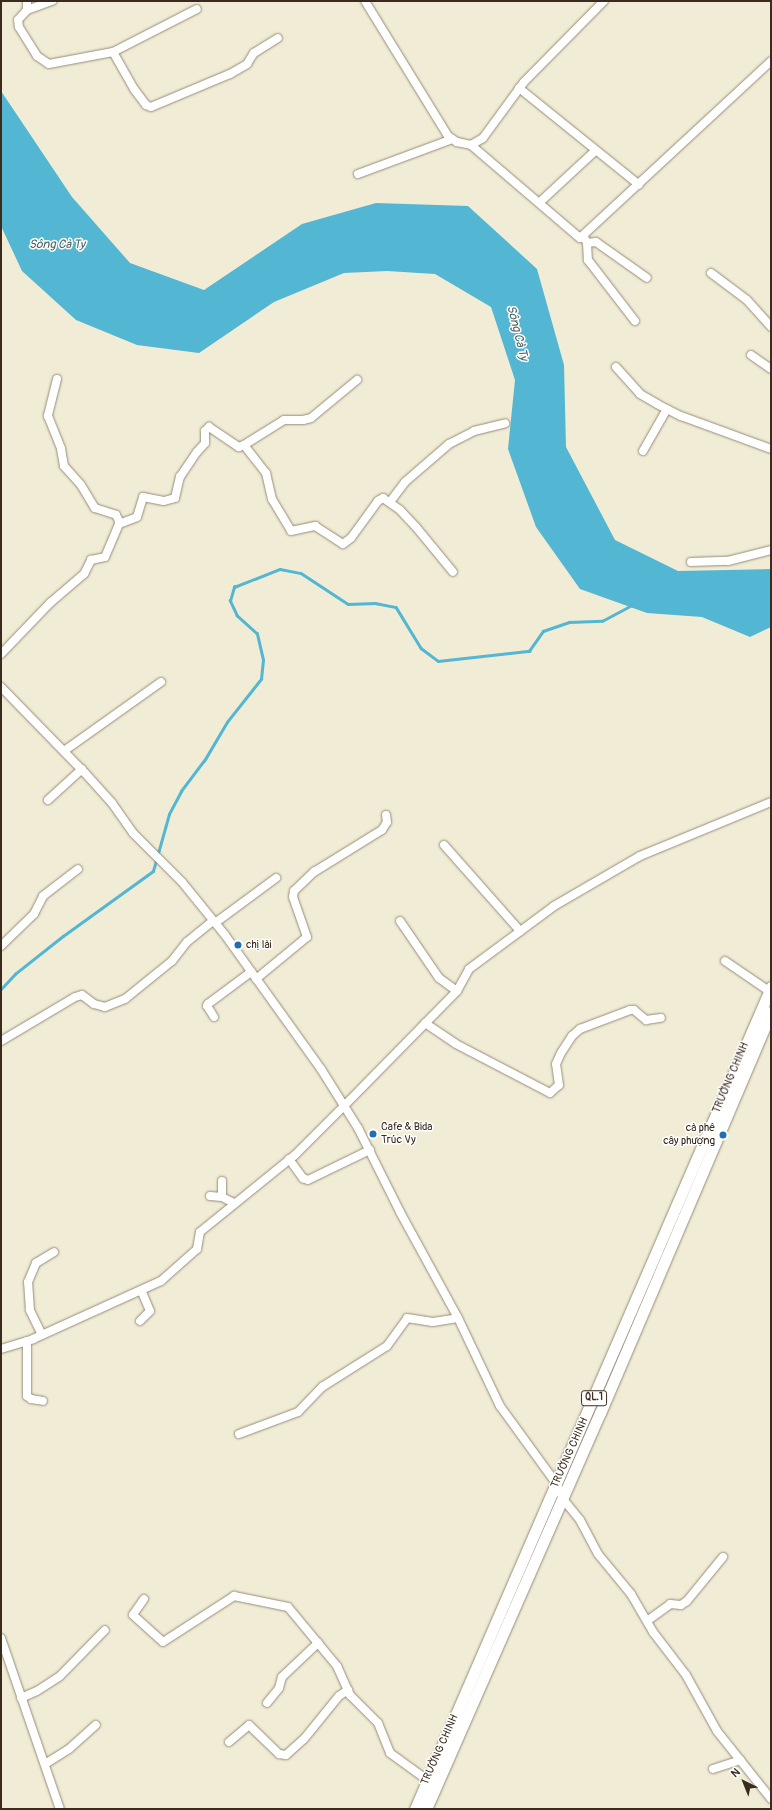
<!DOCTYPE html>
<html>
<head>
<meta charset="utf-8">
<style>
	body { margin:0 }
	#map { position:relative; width:772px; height:1810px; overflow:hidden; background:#f0ecd5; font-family:Pangolin,sans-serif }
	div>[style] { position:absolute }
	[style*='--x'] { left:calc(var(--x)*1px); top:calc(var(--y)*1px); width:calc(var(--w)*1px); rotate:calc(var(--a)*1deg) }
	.water>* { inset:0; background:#53b6d2 }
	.stream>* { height:2.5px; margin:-1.25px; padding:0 1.25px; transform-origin:1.25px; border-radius:1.25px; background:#53b6d2 }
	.roads { filter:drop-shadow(0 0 1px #968b7a) drop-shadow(0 0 1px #968b7a) }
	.minor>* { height:8px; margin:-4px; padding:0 4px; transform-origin:4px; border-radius:4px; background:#fff }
	.highway>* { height:11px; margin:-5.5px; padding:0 5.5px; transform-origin:5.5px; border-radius:5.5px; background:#fff }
	.dots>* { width:11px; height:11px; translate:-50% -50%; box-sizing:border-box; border:2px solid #fff; border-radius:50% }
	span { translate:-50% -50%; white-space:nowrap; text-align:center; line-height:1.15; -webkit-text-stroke:3px #fff; paint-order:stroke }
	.shield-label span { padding:1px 3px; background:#fff; border:1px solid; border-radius:3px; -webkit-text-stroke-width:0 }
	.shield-label { font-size:10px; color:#3b2a1e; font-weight:700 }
	.poi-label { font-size:11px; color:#3b2a1e }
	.left { translate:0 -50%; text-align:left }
	.right { translate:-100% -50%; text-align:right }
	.street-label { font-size:11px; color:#3b2a1e }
	.water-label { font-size:12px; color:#456266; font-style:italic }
	.frame { position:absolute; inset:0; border:2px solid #3b2a1e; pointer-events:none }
	.north { position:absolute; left:724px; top:1762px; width:40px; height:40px; -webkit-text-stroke:3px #fff; paint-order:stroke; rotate:317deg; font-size:11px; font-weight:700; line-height:16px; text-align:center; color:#3b2a1e }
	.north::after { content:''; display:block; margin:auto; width:14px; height:18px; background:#3b2a1e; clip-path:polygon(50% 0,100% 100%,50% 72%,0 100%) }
</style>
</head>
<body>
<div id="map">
	<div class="water">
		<div style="clip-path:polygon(1px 91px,72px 197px,130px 263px,204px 290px,302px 224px,376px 203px,468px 206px,537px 269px,564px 365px,566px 447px,615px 540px,678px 571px,771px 569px,771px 627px,750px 637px,702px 617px,647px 613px,580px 589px,536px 527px,508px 449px,515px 380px,491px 307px,435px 274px,387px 271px,344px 273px,274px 302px,199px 353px,137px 345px,76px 320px,22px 271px,1px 226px)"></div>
	</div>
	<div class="stream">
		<div style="--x:1;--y:989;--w:21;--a:-47"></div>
		<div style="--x:15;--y:974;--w:61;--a:-38.4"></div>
		<div style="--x:63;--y:936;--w:111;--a:-35.8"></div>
		<div style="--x:153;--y:871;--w:59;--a:-74.3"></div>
		<div style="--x:169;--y:814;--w:26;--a:-62"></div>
		<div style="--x:181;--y:791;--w:38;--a:-53"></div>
		<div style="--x:204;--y:761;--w:45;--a:-59.5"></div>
		<div style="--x:227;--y:722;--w:55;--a:-51.7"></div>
		<div style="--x:261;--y:679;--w:19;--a:-84"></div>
		<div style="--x:263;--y:660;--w:27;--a:-103"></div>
		<div style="--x:257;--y:634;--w:27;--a:-138"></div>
		<div style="--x:237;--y:616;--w:17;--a:-115"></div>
		<div style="--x:230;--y:601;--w:15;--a:-74"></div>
		<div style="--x:234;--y:587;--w:49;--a:-21.4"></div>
		<div style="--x:280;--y:569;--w:21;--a:11"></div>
		<div style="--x:301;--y:573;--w:56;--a:33.4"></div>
		<div style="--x:348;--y:604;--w:27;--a:-2"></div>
		<div style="--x:375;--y:603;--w:21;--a:11"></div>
		<div style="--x:396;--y:607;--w:48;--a:58.6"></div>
		<div style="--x:421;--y:648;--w:21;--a:37"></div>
		<div style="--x:438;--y:661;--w:92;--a:-6.3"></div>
		<div style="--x:529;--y:651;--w:24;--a:-55"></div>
		<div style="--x:543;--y:631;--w:28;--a:-19"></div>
		<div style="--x:569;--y:622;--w:33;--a:-2"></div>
		<div style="--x:602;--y:621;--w:34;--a:-28"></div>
	</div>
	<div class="roads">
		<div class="minor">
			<div style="--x:27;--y:1;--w:9;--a:90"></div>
			<div style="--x:27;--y:10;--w:13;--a:132"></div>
			<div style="--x:18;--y:20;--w:7;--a:82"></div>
			<div style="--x:19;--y:27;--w:34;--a:58"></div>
			<div style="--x:37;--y:56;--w:14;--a:34"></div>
			<div style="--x:49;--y:64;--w:65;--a:-10.6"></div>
			<div style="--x:113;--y:52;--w:94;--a:-27.1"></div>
			<div style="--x:365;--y:1;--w:158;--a:58.4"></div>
			<div style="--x:448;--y:136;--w:11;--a:34"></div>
			<div style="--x:457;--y:142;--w:14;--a:12"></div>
			<div style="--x:471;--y:145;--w:143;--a:40.5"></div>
			<div style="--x:580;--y:238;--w:260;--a:-42.8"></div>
			<div style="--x:27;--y:10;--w:27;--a:-20"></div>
			<div style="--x:113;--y:52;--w:43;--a:60.4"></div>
			<div style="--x:134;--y:89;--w:20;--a:53"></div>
			<div style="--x:146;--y:105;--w:5;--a:22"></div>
			<div style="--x:151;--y:107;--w:86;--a:-22.7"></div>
			<div style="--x:230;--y:74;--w:20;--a:-30"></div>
			<div style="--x:247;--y:64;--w:13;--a:-58"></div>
			<div style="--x:254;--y:53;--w:28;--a:-32"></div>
			<div style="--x:519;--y:88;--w:154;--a:38.9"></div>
			<div style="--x:471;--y:145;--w:14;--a:-30"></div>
			<div style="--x:483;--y:138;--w:69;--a:-53.8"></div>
			<div style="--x:524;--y:82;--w:114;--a:-45.4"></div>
			<div style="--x:358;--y:174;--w:100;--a:-20.4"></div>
			<div style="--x:540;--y:202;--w:75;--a:-42.8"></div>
			<div style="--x:584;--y:237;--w:7;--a:63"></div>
			<div style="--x:587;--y:243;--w:17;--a:87"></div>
			<div style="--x:588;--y:260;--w:77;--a:52.4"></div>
			<div style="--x:587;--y:243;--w:9;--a:-6"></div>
			<div style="--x:596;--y:242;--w:62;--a:35.2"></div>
			<div style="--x:711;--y:273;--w:45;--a:36.9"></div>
			<div style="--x:747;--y:300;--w:36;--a:48"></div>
			<div style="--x:751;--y:355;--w:24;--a:35"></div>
			<div style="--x:616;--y:367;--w:36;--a:48"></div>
			<div style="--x:640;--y:394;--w:20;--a:30"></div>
			<div style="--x:657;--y:404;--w:27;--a:27"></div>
			<div style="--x:681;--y:416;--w:96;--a:20.1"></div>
			<div style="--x:57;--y:379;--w:38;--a:104"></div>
			<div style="--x:48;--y:416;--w:35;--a:68"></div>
			<div style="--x:61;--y:449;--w:17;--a:80"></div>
			<div style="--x:64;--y:466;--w:25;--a:48"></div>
			<div style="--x:81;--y:485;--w:27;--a:59"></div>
			<div style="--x:95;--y:508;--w:22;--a:18"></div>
			<div style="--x:116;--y:515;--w:9;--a:63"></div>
			<div style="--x:244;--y:445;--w:47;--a:-32"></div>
			<div style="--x:284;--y:420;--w:19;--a:0"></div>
			<div style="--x:303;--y:420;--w:8;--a:-14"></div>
			<div style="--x:311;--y:418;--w:60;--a:-39.6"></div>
			<div style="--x:643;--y:451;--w:48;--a:-60.3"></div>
			<div style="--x:390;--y:502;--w:25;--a:-53"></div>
			<div style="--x:405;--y:482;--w:58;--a:-40.8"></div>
			<div style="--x:449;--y:444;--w:28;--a:-27"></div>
			<div style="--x:474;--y:431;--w:32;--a:-14"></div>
			<div style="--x:691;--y:562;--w:37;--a:-2"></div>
			<div style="--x:728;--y:561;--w:44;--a:-14.3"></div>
			<div style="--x:1;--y:654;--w:71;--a:-46.1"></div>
			<div style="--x:50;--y:603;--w:45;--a:-40.5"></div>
			<div style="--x:84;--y:574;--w:16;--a:-63"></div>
			<div style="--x:91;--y:560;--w:14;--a:-12"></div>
			<div style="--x:105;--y:557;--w:36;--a:-67"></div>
			<div style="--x:119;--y:524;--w:19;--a:-21"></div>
			<div style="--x:137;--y:517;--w:21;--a:-73"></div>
			<div style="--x:143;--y:497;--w:21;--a:11"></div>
			<div style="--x:164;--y:501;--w:11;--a:-15"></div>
			<div style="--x:175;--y:498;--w:22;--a:-77"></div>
			<div style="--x:180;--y:477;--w:30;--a:-56"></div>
			<div style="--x:197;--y:452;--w:12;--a:-48"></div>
			<div style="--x:205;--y:443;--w:12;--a:-90"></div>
			<div style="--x:205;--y:431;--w:6;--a:-45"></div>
			<div style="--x:209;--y:427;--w:36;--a:34"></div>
			<div style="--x:239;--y:447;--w:5;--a:-22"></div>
			<div style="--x:244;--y:445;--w:36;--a:52"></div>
			<div style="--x:266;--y:473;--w:27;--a:77"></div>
			<div style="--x:272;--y:499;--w:37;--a:59"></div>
			<div style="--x:291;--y:531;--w:25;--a:-12"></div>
			<div style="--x:315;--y:526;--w:33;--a:33"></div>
			<div style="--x:343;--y:544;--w:10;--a:-37"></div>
			<div style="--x:351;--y:538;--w:46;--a:-53.9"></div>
			<div style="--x:378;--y:501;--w:6;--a:-31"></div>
			<div style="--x:383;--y:498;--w:21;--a:35"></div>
			<div style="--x:400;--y:510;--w:23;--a:47"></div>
			<div style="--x:416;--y:527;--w:58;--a:50.6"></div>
			<div style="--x:1;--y:687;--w:120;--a:45.7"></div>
			<div style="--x:85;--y:773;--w:40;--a:48"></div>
			<div style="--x:112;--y:803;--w:37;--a:55"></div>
			<div style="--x:133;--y:833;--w:69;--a:45"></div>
			<div style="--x:182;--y:882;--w:68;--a:50.9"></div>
			<div style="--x:225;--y:935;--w:165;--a:54.4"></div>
			<div style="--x:321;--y:1069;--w:70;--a:57.9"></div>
			<div style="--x:358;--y:1128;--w:94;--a:63.4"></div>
			<div style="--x:400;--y:1212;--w:121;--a:61.3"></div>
			<div style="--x:458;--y:1318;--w:98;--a:64.5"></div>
			<div style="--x:500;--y:1406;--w:95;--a:54"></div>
			<div style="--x:556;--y:1483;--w:17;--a:66"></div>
			<div style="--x:563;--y:1499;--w:27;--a:51"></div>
			<div style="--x:580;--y:1520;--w:38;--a:62"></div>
			<div style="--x:598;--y:1554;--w:52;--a:50.5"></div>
			<div style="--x:631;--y:1594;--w:44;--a:59.9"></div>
			<div style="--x:653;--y:1632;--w:54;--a:52.5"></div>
			<div style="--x:686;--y:1675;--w:64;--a:61"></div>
			<div style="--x:717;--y:1731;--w:87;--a:51.5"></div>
			<div style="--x:64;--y:751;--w:119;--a:-35.4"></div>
			<div style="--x:48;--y:800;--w:46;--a:-42.4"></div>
			<div style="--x:444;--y:845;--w:115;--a:48.5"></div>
			<div style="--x:400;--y:921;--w:69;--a:55.6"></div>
			<div style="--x:439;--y:978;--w:22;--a:36"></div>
			<div style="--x:215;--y:923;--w:76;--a:-36.4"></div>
			<div style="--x:1;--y:946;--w:46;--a:-44.1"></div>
			<div style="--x:34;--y:914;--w:20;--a:-63"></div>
			<div style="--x:43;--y:896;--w:44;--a:-37.6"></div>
			<div style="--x:725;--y:961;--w:53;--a:34.3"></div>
			<div style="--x:256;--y:979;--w:66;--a:-39.5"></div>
			<div style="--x:307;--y:937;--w:42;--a:-109.3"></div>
			<div style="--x:293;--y:897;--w:6;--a:-81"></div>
			<div style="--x:294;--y:891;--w:28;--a:-44"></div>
			<div style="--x:314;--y:872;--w:80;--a:-31.7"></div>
			<div style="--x:382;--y:830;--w:9;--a:-58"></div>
			<div style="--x:387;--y:822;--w:7;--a:-98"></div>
			<div style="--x:214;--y:1017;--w:13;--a:-122"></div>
			<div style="--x:207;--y:1006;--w:2;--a:-63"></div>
			<div style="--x:208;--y:1004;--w:54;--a:-36.7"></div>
			<div style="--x:425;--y:1023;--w:37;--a:34"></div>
			<div style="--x:456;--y:1044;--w:106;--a:27.5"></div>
			<div style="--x:550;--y:1093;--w:12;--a:-42"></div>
			<div style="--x:559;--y:1085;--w:21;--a:-98"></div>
			<div style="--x:556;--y:1064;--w:12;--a:-66"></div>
			<div style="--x:561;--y:1053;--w:20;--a:-57"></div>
			<div style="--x:572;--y:1036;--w:11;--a:-41"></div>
			<div style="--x:580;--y:1029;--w:53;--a:-20.8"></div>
			<div style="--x:630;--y:1010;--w:4;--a:0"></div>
			<div style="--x:634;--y:1010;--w:16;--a:40"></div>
			<div style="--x:646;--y:1020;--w:15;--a:-8"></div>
			<div style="--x:1;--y:1041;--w:86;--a:-30.7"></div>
			<div style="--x:75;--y:997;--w:7;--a:-16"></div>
			<div style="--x:82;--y:995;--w:15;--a:37"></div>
			<div style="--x:94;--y:1004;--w:11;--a:15"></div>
			<div style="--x:105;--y:1007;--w:22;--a:-22"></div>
			<div style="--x:125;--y:999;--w:60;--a:-39"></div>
			<div style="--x:172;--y:961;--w:24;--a:-52"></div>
			<div style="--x:187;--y:942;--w:33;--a:-39"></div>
			<div style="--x:289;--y:1159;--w:24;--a:54"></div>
			<div style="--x:303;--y:1178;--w:5;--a:22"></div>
			<div style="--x:308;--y:1180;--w:69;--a:-25.8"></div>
			<div style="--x:210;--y:1196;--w:12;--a:5"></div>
			<div style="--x:222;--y:1197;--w:13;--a:27"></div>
			<div style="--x:222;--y:1197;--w:16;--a:-90"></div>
			<div style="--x:140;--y:1321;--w:14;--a:-45"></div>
			<div style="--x:150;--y:1311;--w:21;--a:-113"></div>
			<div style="--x:42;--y:1335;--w:28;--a:-116"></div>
			<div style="--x:30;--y:1310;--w:28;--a:-94"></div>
			<div style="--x:28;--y:1282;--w:21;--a:-67"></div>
			<div style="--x:36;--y:1263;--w:21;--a:-31"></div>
			<div style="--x:27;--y:1341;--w:55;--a:90"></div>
			<div style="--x:27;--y:1396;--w:5;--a:37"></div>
			<div style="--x:31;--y:1399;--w:12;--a:9"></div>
			<div style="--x:1;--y:1349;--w:34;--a:-17"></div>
			<div style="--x:33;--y:1339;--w:141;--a:-24.4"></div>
			<div style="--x:161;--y:1281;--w:48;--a:-41.6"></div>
			<div style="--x:197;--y:1249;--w:17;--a:-80"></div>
			<div style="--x:200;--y:1232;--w:122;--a:-39"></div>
			<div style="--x:295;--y:1155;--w:71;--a:-45"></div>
			<div style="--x:345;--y:1105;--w:160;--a:-45.5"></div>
			<div style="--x:457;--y:991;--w:25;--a:-61"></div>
			<div style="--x:469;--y:969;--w:106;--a:-36.5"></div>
			<div style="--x:554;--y:906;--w:99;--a:-30.2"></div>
			<div style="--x:640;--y:856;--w:142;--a:-22.4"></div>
			<div style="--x:239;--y:1434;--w:63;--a:-20.4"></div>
			<div style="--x:298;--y:1412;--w:35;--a:-46"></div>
			<div style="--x:322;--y:1387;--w:77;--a:-32.2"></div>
			<div style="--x:387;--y:1346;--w:34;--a:-54"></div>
			<div style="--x:407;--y:1318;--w:26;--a:9"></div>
			<div style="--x:433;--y:1322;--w:25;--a:-9"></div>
			<div style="--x:144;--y:1599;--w:19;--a:125"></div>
			<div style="--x:133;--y:1615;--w:40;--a:42"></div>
			<div style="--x:163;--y:1642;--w:85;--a:-32.9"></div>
			<div style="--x:234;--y:1596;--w:55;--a:11.5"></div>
			<div style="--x:288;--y:1607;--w:77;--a:50.3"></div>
			<div style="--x:337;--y:1666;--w:32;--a:66"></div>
			<div style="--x:350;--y:1695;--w:40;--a:45"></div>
			<div style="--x:378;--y:1723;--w:32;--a:68"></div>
			<div style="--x:390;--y:1753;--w:46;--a:36.1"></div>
			<div style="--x:647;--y:1621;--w:29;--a:-36"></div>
			<div style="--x:670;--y:1604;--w:11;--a:5"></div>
			<div style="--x:681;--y:1605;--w:7;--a:-34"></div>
			<div style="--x:687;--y:1601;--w:57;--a:-50.7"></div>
			<div style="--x:1;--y:1638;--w:181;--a:71"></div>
			<div style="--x:21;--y:1698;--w:17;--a:-24"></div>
			<div style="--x:37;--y:1691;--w:27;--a:-33"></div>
			<div style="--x:60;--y:1676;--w:64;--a:-45.6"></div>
			<div style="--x:267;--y:1703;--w:19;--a:-51"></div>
			<div style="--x:279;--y:1688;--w:11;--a:-75"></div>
			<div style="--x:282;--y:1677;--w:50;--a:-43.4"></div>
			<div style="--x:229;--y:1742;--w:26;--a:-40"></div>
			<div style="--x:249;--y:1725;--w:42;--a:44"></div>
			<div style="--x:279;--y:1754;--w:7;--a:8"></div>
			<div style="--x:286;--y:1755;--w:24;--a:-42"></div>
			<div style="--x:304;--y:1739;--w:55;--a:-50.9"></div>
			<div style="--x:339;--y:1696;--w:11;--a:-34"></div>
			<div style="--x:45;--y:1764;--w:28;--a:-32"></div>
			<div style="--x:69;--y:1749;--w:36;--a:-42"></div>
			<div style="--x:713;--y:1769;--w:29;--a:-18"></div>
		</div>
		<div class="highway">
			<div style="--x:415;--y:1809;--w:896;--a:-66.58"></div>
			<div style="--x:426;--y:1809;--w:433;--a:-66.3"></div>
			<div style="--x:600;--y:1413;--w:436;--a:-66.9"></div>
		</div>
	</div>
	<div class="dots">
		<div style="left:238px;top:945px;background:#1f6fb2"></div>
		<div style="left:373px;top:1134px;background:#1f6fb2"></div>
		<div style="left:723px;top:1135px;background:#1f6fb2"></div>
	</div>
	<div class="shield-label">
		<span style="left:594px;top:1398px">QL.1</span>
	</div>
	<div class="poi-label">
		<span class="left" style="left:246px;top:945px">chị lài</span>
		<span class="left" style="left:381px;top:1134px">Cafe &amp; Bida<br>Trúc Vy</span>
		<span class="right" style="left:715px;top:1135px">cà phê<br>cây phượng</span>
	</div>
	<div class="street-label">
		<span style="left:731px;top:1078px;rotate:-67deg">TRƯỜNG CHINH</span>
		<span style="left:570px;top:1453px;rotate:-66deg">TRƯỜNG CHINH</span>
		<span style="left:440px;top:1750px;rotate:-66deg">TRƯỜNG CHINH</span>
	</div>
	<div class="water-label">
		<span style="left:57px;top:245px">Sông Cà Ty</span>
		<span style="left:517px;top:333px;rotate:76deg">Sông Cà Ty</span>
	</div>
	<div class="frame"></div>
	<div class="north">N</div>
</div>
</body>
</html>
